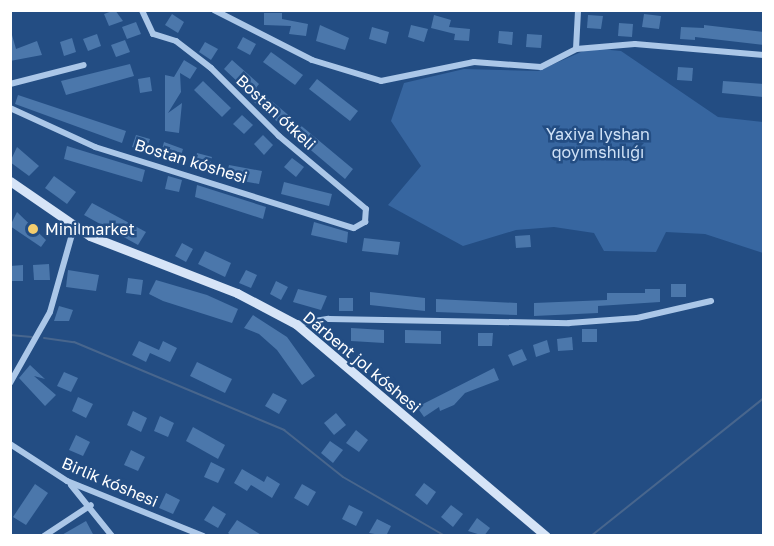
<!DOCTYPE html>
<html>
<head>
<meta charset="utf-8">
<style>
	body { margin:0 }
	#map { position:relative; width:774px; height:546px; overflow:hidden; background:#234d83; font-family:"Golos Text",sans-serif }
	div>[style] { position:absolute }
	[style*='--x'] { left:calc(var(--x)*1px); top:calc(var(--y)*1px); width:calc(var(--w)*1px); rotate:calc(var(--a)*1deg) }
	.green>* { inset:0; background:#3766a0 }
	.stream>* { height:2px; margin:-1px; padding:0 1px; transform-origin:1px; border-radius:1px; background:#48668d }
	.building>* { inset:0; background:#4b77ab }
	.minor>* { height:6px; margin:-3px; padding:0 3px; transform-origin:3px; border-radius:3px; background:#abc7e8 }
	.secondary>* { height:9px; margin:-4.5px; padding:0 4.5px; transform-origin:4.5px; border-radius:4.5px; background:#d6e4f7 }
	.dots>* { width:16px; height:16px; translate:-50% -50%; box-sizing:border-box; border:3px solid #234d83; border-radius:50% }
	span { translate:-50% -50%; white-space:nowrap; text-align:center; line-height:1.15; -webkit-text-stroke:5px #234d83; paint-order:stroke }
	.street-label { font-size:16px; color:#fff }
	.park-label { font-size:16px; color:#cfe1f6 }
	.poi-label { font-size:16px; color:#fff }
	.left { translate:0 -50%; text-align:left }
	.frame { position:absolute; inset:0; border:12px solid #fff; pointer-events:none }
</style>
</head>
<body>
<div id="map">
	<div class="green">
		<div style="clip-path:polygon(590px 48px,621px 51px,718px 117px,763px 122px,763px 253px,705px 234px,666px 232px,656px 252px,604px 251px,594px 233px,554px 227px,516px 230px,463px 246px,388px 205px,421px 166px,391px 121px,404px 83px,464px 69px,538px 71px)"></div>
	</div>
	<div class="stream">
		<div style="--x:10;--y:335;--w:22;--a:5"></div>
		<div style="--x:44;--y:338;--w:30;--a:8"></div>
		<div style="--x:74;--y:342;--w:228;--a:22.7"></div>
		<div style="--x:284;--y:430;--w:75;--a:38.5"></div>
		<div style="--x:343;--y:477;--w:118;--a:30"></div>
		<div style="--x:591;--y:536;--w:221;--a:-38.6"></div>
	</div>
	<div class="building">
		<div style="clip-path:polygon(115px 10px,123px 21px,109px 26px,104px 14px)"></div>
		<div style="clip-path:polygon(264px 13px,282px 13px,282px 19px,308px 24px,306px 36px,289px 34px,291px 26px,264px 25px)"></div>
		<div style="clip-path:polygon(172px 14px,184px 22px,178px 33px,165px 25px)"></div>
		<div style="clip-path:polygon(644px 14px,661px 16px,659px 29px,642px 27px)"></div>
		<div style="clip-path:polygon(434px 15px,451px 20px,449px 27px,470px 29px,469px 41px,454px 40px,455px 34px,431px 28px)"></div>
		<div style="clip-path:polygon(588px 15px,603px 16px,601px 29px,587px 28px)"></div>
		<div style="clip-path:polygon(136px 22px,141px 34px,127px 39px,122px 27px)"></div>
		<div style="clip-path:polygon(619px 23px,633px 24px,632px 37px,618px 36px)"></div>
		<div style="clip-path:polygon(320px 25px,349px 38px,345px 50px,316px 41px)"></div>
		<div style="clip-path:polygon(411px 25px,428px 29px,424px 42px,408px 37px)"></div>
		<div style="clip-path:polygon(704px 25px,764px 32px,764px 45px,695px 37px,695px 40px,680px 39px,681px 27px,704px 28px)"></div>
		<div style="clip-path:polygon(372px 27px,389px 32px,386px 44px,369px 39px)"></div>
		<div style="clip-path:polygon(499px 31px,513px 32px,512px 45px,498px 43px)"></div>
		<div style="clip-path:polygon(97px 34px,101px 46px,88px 51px,83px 39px)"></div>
		<div style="clip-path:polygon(527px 34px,542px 35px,541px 48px,526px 47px)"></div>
		<div style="clip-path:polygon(12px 35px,16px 49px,37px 41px,42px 55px,10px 61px)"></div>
		<div style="clip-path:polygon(243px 37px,256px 44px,250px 55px,237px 48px)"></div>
		<div style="clip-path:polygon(72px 38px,76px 52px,64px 56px,60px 42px)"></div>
		<div style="clip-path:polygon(125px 40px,130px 52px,116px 57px,111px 45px)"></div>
		<div style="clip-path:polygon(205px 42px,218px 49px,211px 60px,199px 52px)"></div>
		<div style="clip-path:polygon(271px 52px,303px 75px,295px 85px,263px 62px)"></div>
		<div style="clip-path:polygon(184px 60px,197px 68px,190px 79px,180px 73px,181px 92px,168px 113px,182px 103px,179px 133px,165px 131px,165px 75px,174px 77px)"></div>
		<div style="clip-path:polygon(232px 60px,259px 84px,256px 88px,353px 169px,345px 179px,254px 102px,256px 99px,224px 69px)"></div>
		<div style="clip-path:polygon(130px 64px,134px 76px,66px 95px,61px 81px)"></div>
		<div style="clip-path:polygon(678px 67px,693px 68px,692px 81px,677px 80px)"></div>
		<div style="clip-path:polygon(150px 77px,152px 91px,140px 93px,138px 79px)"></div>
		<div style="clip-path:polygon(317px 79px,358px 111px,350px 121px,309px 89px)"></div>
		<div style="clip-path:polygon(203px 81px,231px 108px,222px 117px,194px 90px)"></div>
		<div style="clip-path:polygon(723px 81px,764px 84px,763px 97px,722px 93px)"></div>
		<div style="clip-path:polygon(18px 95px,126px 131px,122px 143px,15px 104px)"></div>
		<div style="clip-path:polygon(242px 115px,253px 125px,244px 134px,233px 124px)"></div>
		<div style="clip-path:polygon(136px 135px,150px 139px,146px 151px,132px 147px)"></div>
		<div style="clip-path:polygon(263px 135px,273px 145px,264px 155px,254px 144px)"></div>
		<div style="clip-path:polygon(164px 142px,183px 149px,180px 159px,161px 153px)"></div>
		<div style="clip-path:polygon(67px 146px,145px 170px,142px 182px,64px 159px)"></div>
		<div style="clip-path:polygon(17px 147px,39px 166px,29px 176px,10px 162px)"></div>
		<div style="clip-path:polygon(197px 153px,212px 157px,209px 169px,194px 166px)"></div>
		<div style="clip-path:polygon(292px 158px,304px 167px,296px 177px,284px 167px)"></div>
		<div style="clip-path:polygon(229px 165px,262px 171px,259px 184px,226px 178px)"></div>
		<div style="clip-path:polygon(54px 176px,76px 192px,67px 204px,45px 188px)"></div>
		<div style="clip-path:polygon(168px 176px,182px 180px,179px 192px,165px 189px)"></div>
		<div style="clip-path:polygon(284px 182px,332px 194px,329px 206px,281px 194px)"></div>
		<div style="clip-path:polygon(197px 185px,266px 207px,263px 219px,195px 197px)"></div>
		<div style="clip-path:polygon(92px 203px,146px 232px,138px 245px,84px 215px)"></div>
		<div style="clip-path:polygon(17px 212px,46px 240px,41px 247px,10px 226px)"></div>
		<div style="clip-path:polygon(314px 222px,348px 232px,347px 243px,311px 235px)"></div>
		<div style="clip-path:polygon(530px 235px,531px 247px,516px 248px,515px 236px)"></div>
		<div style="clip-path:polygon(364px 238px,400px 242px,398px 255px,362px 251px)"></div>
		<div style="clip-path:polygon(182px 243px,193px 249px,186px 262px,175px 256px)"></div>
		<div style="clip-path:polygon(205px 251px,231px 263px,225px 277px,198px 264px)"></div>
		<div style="clip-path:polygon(49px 264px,50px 280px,34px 280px,33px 265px)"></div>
		<div style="clip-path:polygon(23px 265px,23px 281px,10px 281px,10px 266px)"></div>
		<div style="clip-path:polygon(68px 270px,99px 275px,96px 291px,66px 287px)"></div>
		<div style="clip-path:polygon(246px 270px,257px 275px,251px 288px,239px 283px)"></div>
		<div style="clip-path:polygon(128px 278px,143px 280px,141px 295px,126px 293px)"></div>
		<div style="clip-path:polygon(156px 280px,207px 295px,238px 309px,232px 323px,163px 301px,149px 294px)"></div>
		<div style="clip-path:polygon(276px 281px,288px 287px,281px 300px,270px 294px)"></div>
		<div style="clip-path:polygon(671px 284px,686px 284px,686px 297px,671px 297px)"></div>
		<div style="clip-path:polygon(298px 289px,327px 296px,321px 310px,293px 302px)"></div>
		<div style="clip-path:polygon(645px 289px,660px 289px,660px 302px,598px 306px,598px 313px,534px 316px,534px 303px,607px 300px,607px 293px,645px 293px)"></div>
		<div style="clip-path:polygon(370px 292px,425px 298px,425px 311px,370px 305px)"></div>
		<div style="clip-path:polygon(339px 298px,353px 298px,353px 311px,339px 311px)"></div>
		<div style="clip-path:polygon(436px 299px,517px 303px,517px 315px,436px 312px)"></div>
		<div style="clip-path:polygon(59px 306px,73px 310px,69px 321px,54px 321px)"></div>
		<div style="clip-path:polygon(253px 315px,287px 337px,315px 376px,302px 385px,277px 350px,259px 334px,244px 328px)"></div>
		<div style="clip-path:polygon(351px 328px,384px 330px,384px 343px,351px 341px)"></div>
		<div style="clip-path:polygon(582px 329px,597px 329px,597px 342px,582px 342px)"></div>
		<div style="clip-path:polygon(405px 330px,441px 331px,441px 344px,405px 343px)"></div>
		<div style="clip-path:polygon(478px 333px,493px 333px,492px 346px,478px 346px)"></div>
		<div style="clip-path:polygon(572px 337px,573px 350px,558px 351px,557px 339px)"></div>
		<div style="clip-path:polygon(547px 340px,550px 352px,536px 357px,533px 345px)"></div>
		<div style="clip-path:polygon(139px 341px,159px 350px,163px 341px,177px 348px,170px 362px,150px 353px,146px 362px,132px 355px)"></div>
		<div style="clip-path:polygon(522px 349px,527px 360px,513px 366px,508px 355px)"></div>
		<div style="clip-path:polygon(197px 362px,232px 379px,225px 393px,190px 376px)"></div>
		<div style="clip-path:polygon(30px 365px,45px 379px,34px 376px,56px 395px,45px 406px,19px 378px)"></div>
		<div style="clip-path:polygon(494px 368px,499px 380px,465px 393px,454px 405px,440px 411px,439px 407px,424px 417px,417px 407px)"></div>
		<div style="clip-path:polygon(64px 372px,78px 378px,71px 392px,57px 386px)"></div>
		<div style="clip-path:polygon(273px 393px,287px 400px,279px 414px,265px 406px)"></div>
		<div style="clip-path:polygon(78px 397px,93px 404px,86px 418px,72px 411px)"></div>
		<div style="clip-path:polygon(133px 411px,147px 418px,141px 432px,127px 425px)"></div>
		<div style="clip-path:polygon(336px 413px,346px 425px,334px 435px,324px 423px)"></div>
		<div style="clip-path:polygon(160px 416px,174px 423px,168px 437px,154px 431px)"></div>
		<div style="clip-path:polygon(193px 427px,225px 445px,218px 459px,186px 441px)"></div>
		<div style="clip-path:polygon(356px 430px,368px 440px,359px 452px,346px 443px)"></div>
		<div style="clip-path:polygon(76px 435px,90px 442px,83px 456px,69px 450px)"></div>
		<div style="clip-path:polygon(330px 441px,343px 450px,333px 463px,321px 453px)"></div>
		<div style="clip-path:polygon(131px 450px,145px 457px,138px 471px,124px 465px)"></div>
		<div style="clip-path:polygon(211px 462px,225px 469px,218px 483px,204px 477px)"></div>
		<div style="clip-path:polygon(242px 469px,264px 482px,267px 476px,280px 484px,272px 498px,251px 485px,247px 491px,234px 483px)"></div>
		<div style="clip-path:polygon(424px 483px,436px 492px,427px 505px,415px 495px)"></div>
		<div style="clip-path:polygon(35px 484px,48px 493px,26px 525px,13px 517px)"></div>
		<div style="clip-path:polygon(302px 484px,316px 492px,308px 506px,294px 498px)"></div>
		<div style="clip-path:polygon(166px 493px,180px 500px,173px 514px,159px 508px)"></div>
		<div style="clip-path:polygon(349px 505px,363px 512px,356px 526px,342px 519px)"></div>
		<div style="clip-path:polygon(451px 505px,463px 514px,453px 527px,441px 517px)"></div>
		<div style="clip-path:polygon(213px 506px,226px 514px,218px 528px,204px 520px)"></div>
		<div style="clip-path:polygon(477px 518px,490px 528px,484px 536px,468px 531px)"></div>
		<div style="clip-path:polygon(377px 519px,391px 526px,386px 536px,369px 533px)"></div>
		<div style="clip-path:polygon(237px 520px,263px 536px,232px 536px,228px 533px)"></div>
		<div style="clip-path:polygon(86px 521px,94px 536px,60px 536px)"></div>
	</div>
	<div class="minor">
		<div style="--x:214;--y:10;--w:110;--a:27"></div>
		<div style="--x:312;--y:60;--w:72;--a:16.9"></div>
		<div style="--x:381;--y:81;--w:95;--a:-11.5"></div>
		<div style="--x:474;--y:62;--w:67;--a:4.3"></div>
		<div style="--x:541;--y:67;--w:39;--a:-27"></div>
		<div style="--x:576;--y:49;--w:59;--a:-4.8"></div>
		<div style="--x:635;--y:44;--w:129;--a:4.9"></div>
		<div style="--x:576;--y:49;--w:39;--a:-87"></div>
		<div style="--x:10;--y:84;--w:76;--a:-14.4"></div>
		<div style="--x:10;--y:108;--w:94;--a:24.6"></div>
		<div style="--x:95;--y:147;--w:271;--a:17.4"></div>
		<div style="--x:354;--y:228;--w:13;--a:-29"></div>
		<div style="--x:365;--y:222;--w:13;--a:-86"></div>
		<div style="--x:366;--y:209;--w:114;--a:-140"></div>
		<div style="--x:279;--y:136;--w:96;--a:-135"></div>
		<div style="--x:211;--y:68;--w:44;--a:-142.4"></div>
		<div style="--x:176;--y:41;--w:24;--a:-163"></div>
		<div style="--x:153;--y:34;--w:26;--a:-115"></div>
		<div style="--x:296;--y:324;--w:33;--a:-9"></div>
		<div style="--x:329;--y:319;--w:240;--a:1"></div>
		<div style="--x:569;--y:323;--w:68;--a:-4.2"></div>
		<div style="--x:637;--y:318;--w:76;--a:-12.9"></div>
		<div style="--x:10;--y:383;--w:81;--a:-60.6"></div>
		<div style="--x:50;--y:312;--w:88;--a:-74.2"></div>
		<div style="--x:10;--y:444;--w:68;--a:33"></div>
		<div style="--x:67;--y:481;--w:147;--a:22"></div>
		<div style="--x:71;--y:485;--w:65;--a:51.2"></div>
		<div style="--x:44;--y:536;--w:56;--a:-33.4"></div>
	</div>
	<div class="secondary">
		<div style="--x:10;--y:181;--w:97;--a:34.5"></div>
		<div style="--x:90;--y:236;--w:158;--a:21.2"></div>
		<div style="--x:237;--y:293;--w:67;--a:27.7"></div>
		<div style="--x:296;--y:324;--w:328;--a:40.3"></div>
	</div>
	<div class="dots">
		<div style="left:33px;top:229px;background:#f3cd6e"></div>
	</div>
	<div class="street-label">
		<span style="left:276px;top:112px;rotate:43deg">Bostan ótkeli</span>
		<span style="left:191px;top:161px;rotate:17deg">Bostan kóshesi</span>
		<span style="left:362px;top:362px;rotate:40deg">Dárbent jol kóshesi</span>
		<span style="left:110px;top:482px;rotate:23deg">Birlik kóshesi</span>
	</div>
	<div class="park-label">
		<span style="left:598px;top:143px">Yaxiya Iyshan<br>qoyımshılıǵı</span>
	</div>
	<div class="poi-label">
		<span class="left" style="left:45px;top:229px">Mini market</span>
	</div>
	<div class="frame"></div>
</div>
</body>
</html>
